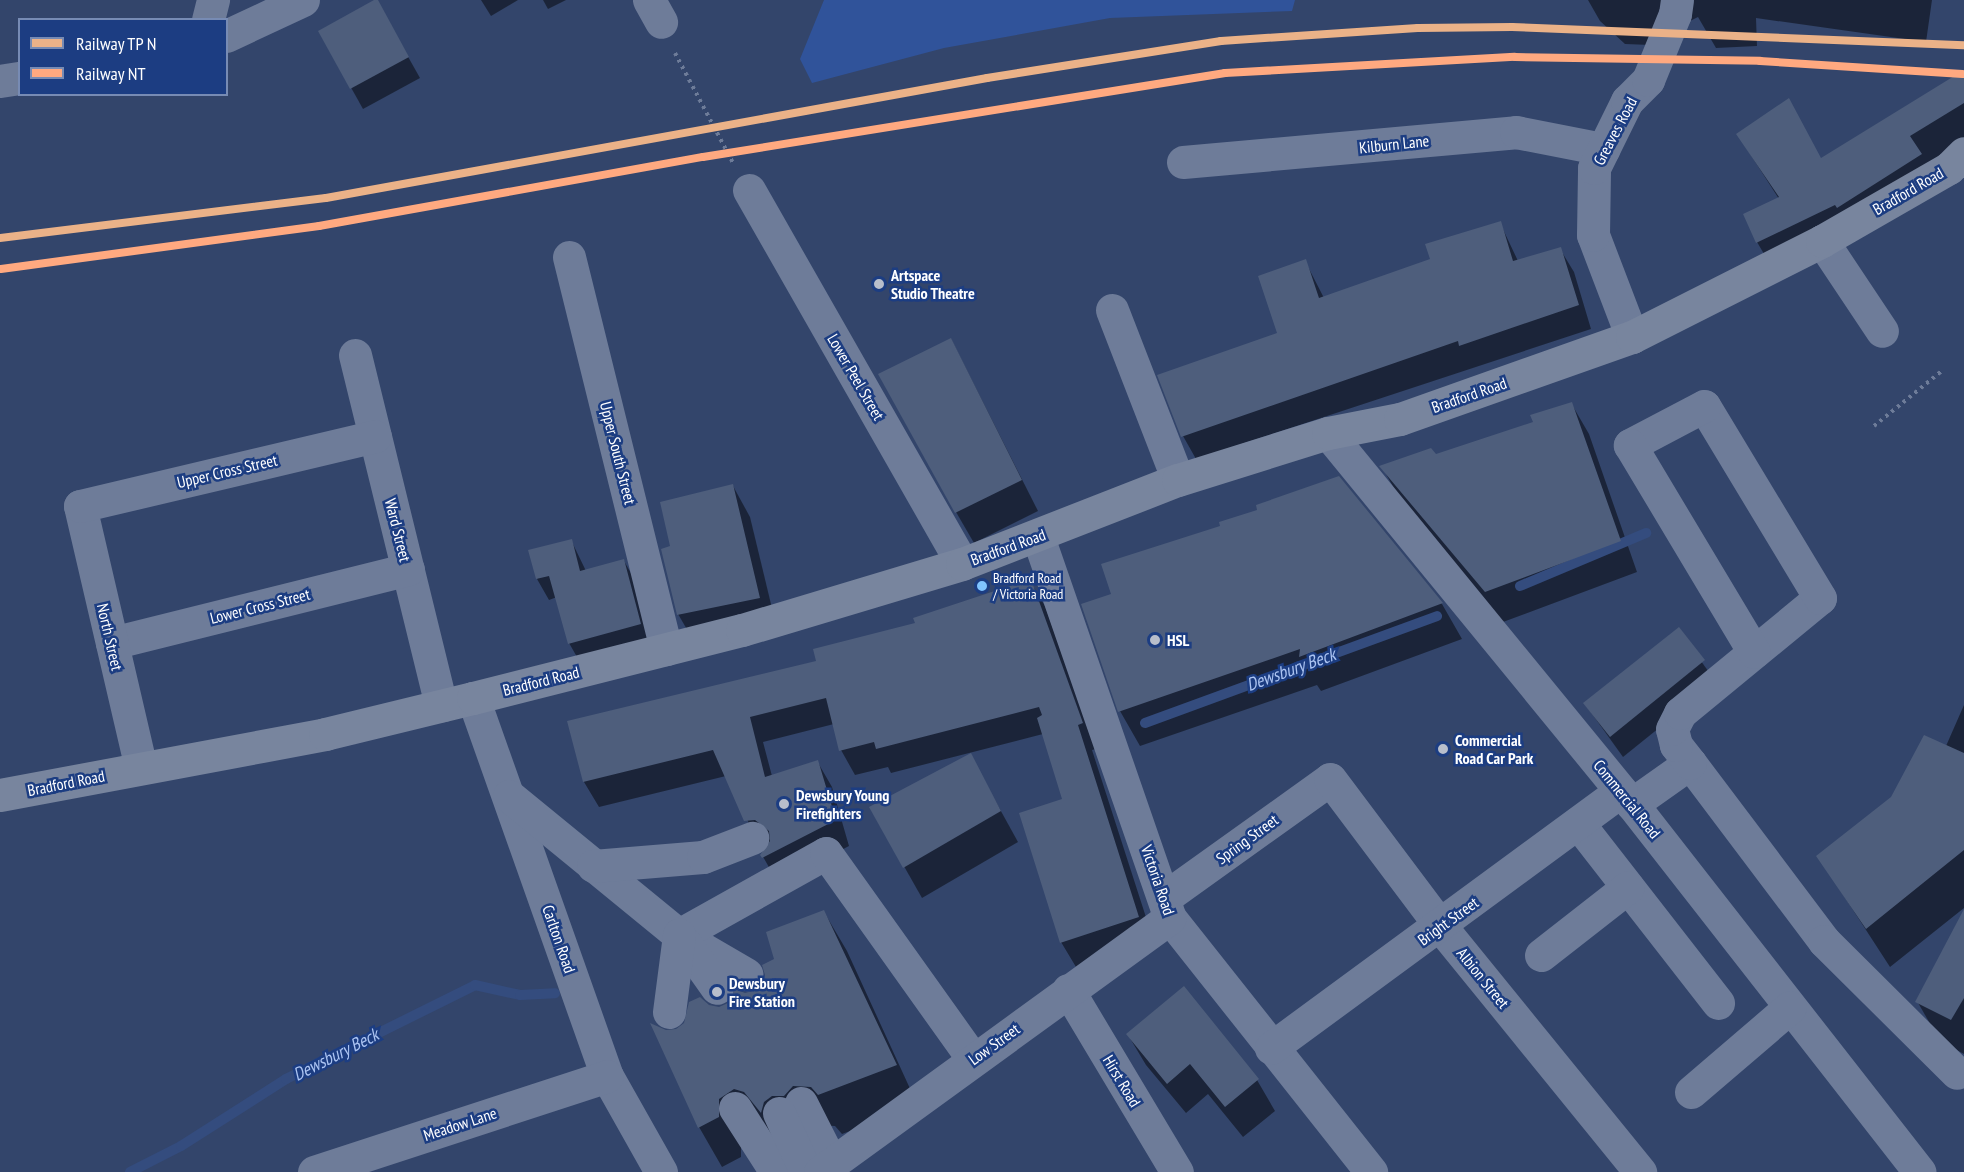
<!DOCTYPE html>
<html>
<head>
<meta charset="utf-8">
<style>
	body { margin:0 }
	#map { position:relative; width:1964px; height:1172px; overflow:hidden; background:#33456b; font-family:"PT Sans Narrow",sans-serif }
	div>[style] { position:absolute }
	[style*='--x'] { left:calc(var(--x)*1px); top:calc(var(--y)*1px); width:calc(var(--w)*1px); rotate:calc(var(--a)*1deg) }
	.green>* { inset:0; background:#30539a }
	.shadow>* { inset:0; background:#0007 }
	.stream>* { height:10px; margin:-5px; padding:0 5px; transform-origin:5px; border-radius:5px; background:#344c7e }
	.building>* { inset:0; background:#4e5e7c }
	.path>* { height:4px; margin-top:-2px; transform-origin:0; background:repeating-linear-gradient(90deg,#6e7c99 0 3px,transparent 0 7.5px) }
	.minor>* { height:33px; margin:-16.5px; padding:0 16.5px; transform-origin:16.5px; border-radius:16.5px; background:#6e7c99 }
	.major>* { height:33px; margin:-16.5px; padding:0 16.5px; transform-origin:16.5px; border-radius:16.5px; background:#78859e }
	.rail-1>* { height:8px; margin:-4px; padding:0 4px; transform-origin:4px; border-radius:4px; background:#ebb288 }
	.rail-2>* { height:8px; margin:-4px; padding:0 4px; transform-origin:4px; border-radius:4px; background:#ffa980 }
	.dots>* { width:16px; height:16px; translate:-50% -50%; box-sizing:border-box; border:3px solid #1c3d82; border-radius:50% }
	span { translate:-50% -50%; white-space:nowrap; text-align:center; line-height:1.15; -webkit-text-stroke:5px #1c3d82; paint-order:stroke }
	.bus-label { font-size:14px; color:#fff }
	.left { translate:0 -50%; text-align:left }
	.street-label { font-size:16px; color:#fff }
	.poi-label { font-size:16px; color:#fff; font-weight:700 }
	.water-label { font-size:18px; color:#acc4f2; font-style:italic }
	.legend { position:absolute; left:18px; top:18px; width:210px; height:78px; box-sizing:border-box; background:#1c3d82; border:2px solid #778bb4; margin:0; padding:8px 10px; list-style:none; font-size:18px; color:#fff }
	.legend li { display:flex; align-items:center; gap:12px; height:30px }
	.legend b { width:30px; border:2px solid #778bb4 }
</style>
</head>
<body>
<div id="map">
	<div class="green">
		<div style="clip-path:polygon(824px 0,1295px 0,1292px 11px,1110px 18px,944px 48px,812px 83px,800px 59px)"></div>
	</div>
	<div class="shadow">
		<div style="clip-path:polygon(481px 0,518px 0,491px 16px)"></div>
		<div style="clip-path:polygon(543px 0,566px 0,548px 9px)"></div>
		<div style="clip-path:polygon(1588px 0,1932px 0,1926px 42px,1756px 18px,1757px 46px,1716px 48px,1698px 17px,1682px 25px,1676px 46px,1625px 44px,1600px 21px)"></div>
		<div style="clip-path:polygon(388px 21px,420px 78px,363px 109px,320px 32px)"></div>
		<div style="clip-path:polygon(1964px 79px,1964px 143px,1774px 271px,1757px 242px,1779px 199px,1738px 135px,1822px 160px)"></div>
		<div style="clip-path:polygon(1500px 223px,1518px 261px,1560px 249px,1574px 272px,1591px 329px,1196px 459px,1183px 436px,1279px 334px,1305px 261px,1324px 298px,1432px 260px)"></div>
		<div style="clip-path:polygon(951px 339px,1038px 511px,974px 543px,956px 512px)"></div>
		<div style="clip-path:polygon(1571px 403px,1589px 434px,1637px 572px,1503px 622px,1399px 497px,1382px 467px,1435px 456px,1535px 423px)"></div>
		<div style="clip-path:polygon(1338px 477px,1442px 604px,1462px 639px,1321px 691px,1317px 685px,1140px 746px,1120px 711px,1113px 595px,1222px 527px)"></div>
		<div style="clip-path:polygon(733px 486px,750px 517px,777px 629px,696px 645px,678px 614px,672px 547px)"></div>
		<div style="clip-path:polygon(571px 540px,586px 571px,624px 561px,636px 582px,651px 645px,581px 664px,569px 643px,557px 597px,549px 600px,537px 579px)"></div>
		<div style="clip-path:polygon(1030px 581px,1045px 606px,1096px 749px,1092px 750px,1154px 942px,1076px 967px,1061px 942px,1064px 800px,1043px 734px,891px 773px,888px 767px,855px 775px,841px 750px,834px 724px,763px 742px,772px 776px,817px 761px,832px 787px,849px 846px,778px 883px,762px 855px,770px 844px,760px 846px,726px 776px,599px 807px,584px 782px,569px 722px,818px 662px)"></div>
		<div style="clip-path:polygon(1678px 629px,1716px 682px,1623px 757px,1585px 704px)"></div>
		<div style="clip-path:polygon(1964px 705px,1964px 908px,1890px 967px,1818px 856px,1892px 798px,1946px 746px)"></div>
		<div style="clip-path:polygon(970px 755px,1018px 842px,922px 898px,871px 808px)"></div>
		<div style="clip-path:polygon(824px 912px,847px 951px,918px 1106px,842px 1134px,835px 1126px,816px 1125px,741px 1139px,741px 1157px,722px 1167px,699px 1127px,666px 1032px,676px 1031px,708px 1006px,720px 1008px,757px 991px,776px 960px)"></div>
		<div style="clip-path:polygon(1964px 912px,1964px 1054px,1940px 1041px,1917px 1001px)"></div>
		<div style="clip-path:polygon(1128px 1035px,1257px 1080px,1275px 1111px,1243px 1137px,1208px 1094px,1186px 1113px,1146px 1065px)"></div>
	</div>
	<div class="stream">
		<div style="--x:1520;--y:586;--w:137;--a:-22.8"></div>
		<div style="--x:1145;--y:723;--w:311;--a:-20.1"></div>
		<div style="--x:130;--y:1172;--w:57;--a:-27"></div>
		<div style="--x:181;--y:1146;--w:125;--a:-32.5"></div>
		<div style="--x:286;--y:1079;--w:211;--a:-26.4"></div>
		<div style="--x:475;--y:985;--w:46;--a:12.5"></div>
		<div style="--x:520;--y:995;--w:35;--a:-3"></div>
	</div>
	<div class="building">
		<div style="clip-path:polygon(374px 0,378px 0,409px 57px,350px 89px,318px 31px)"></div>
		<div style="clip-path:polygon(1964px 70px,1964px 103px,1910px 136px,1922px 154px,1837px 208px,1835px 205px,1756px 243px,1743px 214px,1779px 197px,1736px 134px,1789px 98px,1821px 158px)"></div>
		<div style="clip-path:polygon(1501px 221px,1513px 261px,1561px 247px,1579px 305px,1459px 346px,1458px 341px,1181px 437px,1157px 375px,1277px 333px,1258px 276px,1306px 259px,1319px 298px,1430px 259px,1425px 244px)"></div>
		<div style="clip-path:polygon(951px 338px,1022px 480px,955px 513px,878px 374px)"></div>
		<div style="clip-path:polygon(1572px 402px,1621px 541px,1485px 592px,1379px 466px,1431px 448px,1436px 454px,1533px 422px,1530px 415px)"></div>
		<div style="clip-path:polygon(1339px 476px,1443px 603px,1299px 657px,1300px 649px,1118px 712px,1081px 604px,1111px 594px,1101px 564px,1220px 526px,1219px 522px,1257px 510px,1256px 505px)"></div>
		<div style="clip-path:polygon(733px 484px,760px 598px,677px 615px,661px 549px,670px 546px,660px 502px)"></div>
		<div style="clip-path:polygon(572px 539px,580px 571px,624px 559px,641px 624px,568px 644px,549px 576px,536px 579px,528px 550px)"></div>
		<div style="clip-path:polygon(1031px 579px,1083px 723px,1078px 725px,1139px 917px,1060px 943px,1019px 813px,1062px 799px,1037px 718px,1042px 715px,1039px 707px,876px 749px,874px 742px,839px 751px,826px 698px,750px 717px,765px 777px,818px 760px,836px 820px,762px 858px,760px 855px,770px 841px,769px 831px,755px 820px,744px 821px,713px 750px,583px 782px,567px 721px,816px 661px,813px 649px,915px 623px,913px 618px)"></div>
		<div style="clip-path:polygon(1679px 627px,1705px 660px,1610px 737px,1583px 703px)"></div>
		<div style="clip-path:polygon(1924px 735px,1964px 753px,1964px 850px,1866px 929px,1816px 856px,1891px 797px)"></div>
		<div style="clip-path:polygon(971px 753px,1001px 811px,903px 868px,869px 807px)"></div>
		<div style="clip-path:polygon(1964px 909px,1964px 998px,1951px 1020px,1915px 1002px)"></div>
		<div style="clip-path:polygon(824px 910px,897px 1065px,818px 1095px,811px 1087px,793px 1086px,784px 1096px,772px 1096px,764px 1102px,761px 1113px,744px 1092px,734px 1089px,719px 1099px,719px 1117px,698px 1128px,650px 1023px,666px 1030px,676px 1029px,684px 1023px,689px 1002px,700px 997px,709px 1005px,719px 1007px,728px 1003px,735px 989px,745px 993px,756px 990px,765px 975px,762px 965px,774px 959px,766px 932px)"></div>
		<div style="clip-path:polygon(1184px 986px,1259px 1079px,1225px 1107px,1190px 1064px,1167px 1084px,1126px 1034px)"></div>
	</div>
	<div class="path">
		<div style="--x:675;--y:53;--w:124;--a:62.2"></div>
		<div style="--x:1874;--y:426;--w:89;--a:-39.1"></div>
	</div>
	<div class="minor">
		<div style="--x:649;--y:0;--w:25;--a:61"></div>
		<div style="--x:208;--y:20;--w:21;--a:-76"></div>
		<div style="--x:226;--y:36;--w:85;--a:-25.1"></div>
		<div style="--x:0;--y:81;--w:20;--a:-9"></div>
		<div style="--x:1183;--y:162;--w:334;--a:-5.1"></div>
		<div style="--x:1516;--y:132;--w:89;--a:11.1"></div>
		<div style="--x:749;--y:190;--w:430;--a:60.3"></div>
		<div style="--x:1822;--y:241;--w:108;--a:56.3"></div>
		<div style="--x:569;--y:257;--w:404;--a:76.1"></div>
		<div style="--x:1112;--y:310;--w:182;--a:68.8"></div>
		<div style="--x:1632;--y:337;--w:109;--a:-110.9"></div>
		<div style="--x:1593;--y:235;--w:67;--a:-89.1"></div>
		<div style="--x:1594;--y:168;--w:75;--a:-63.8"></div>
		<div style="--x:1627;--y:101;--w:30;--a:-45"></div>
		<div style="--x:1648;--y:80;--w:71;--a:-67.8"></div>
		<div style="--x:1675;--y:14;--w:14;--a:-82"></div>
		<div style="--x:355;--y:355;--w:361;--a:76.2"></div>
		<div style="--x:1328;--y:433;--w:480;--a:50.7"></div>
		<div style="--x:1632;--y:804;--w:467;--a:52"></div>
		<div style="--x:1038;--y:537;--w:403;--a:70.9"></div>
		<div style="--x:1170;--y:918;--w:324;--a:51.6"></div>
		<div style="--x:112;--y:643;--w:305;--a:-14"></div>
		<div style="--x:473;--y:698;--w:401;--a:70.5"></div>
		<div style="--x:607;--y:1076;--w:110;--a:60.6"></div>
		<div style="--x:1690;--y:763;--w:223;--a:53"></div>
		<div style="--x:1824;--y:941;--w:187;--a:44.8"></div>
		<div style="--x:141;--y:768;--w:269;--a:-103.1"></div>
		<div style="--x:80;--y:506;--w:303;--a:-13.3"></div>
		<div style="--x:509;--y:796;--w:220;--a:39.3"></div>
		<div style="--x:679;--y:935;--w:78;--a:30.2"></div>
		<div style="--x:1632;--y:804;--w:71;--a:-35.3"></div>
		<div style="--x:1690;--y:763;--w:23;--a:-128"></div>
		<div style="--x:1676;--y:745;--w:16;--a:-104"></div>
		<div style="--x:1672;--y:729;--w:18;--a:-63"></div>
		<div style="--x:1680;--y:713;--w:181;--a:-39.4"></div>
		<div style="--x:1820;--y:598;--w:224;--a:-121.1"></div>
		<div style="--x:1704;--y:406;--w:84;--a:152.2"></div>
		<div style="--x:1630;--y:445;--w:241;--a:59.1"></div>
		<div style="--x:1578;--y:823;--w:228;--a:52.1"></div>
		<div style="--x:593;--y:866;--w:110;--a:-4.7"></div>
		<div style="--x:703;--y:857;--w:53;--a:-21.2"></div>
		<div style="--x:1164;--y:898;--w:204;--a:-35.6"></div>
		<div style="--x:1330;--y:779;--w:185;--a:53.1"></div>
		<div style="--x:1441;--y:927;--w:316;--a:50.9"></div>
		<div style="--x:679;--y:935;--w:168;--a:-29.2"></div>
		<div style="--x:826;--y:853;--w:253;--a:54.5"></div>
		<div style="--x:685;--y:943;--w:55;--a:54.6"></div>
		<div style="--x:1541;--y:955;--w:110;--a:-38"></div>
		<div style="--x:1068;--y:990;--w:212;--a:59.1"></div>
		<div style="--x:669;--y:1012;--w:78;--a:-82.6"></div>
		<div style="--x:1271;--y:1048;--w:434;--a:-36.3"></div>
		<div style="--x:1691;--y:1092;--w:130;--a:-40.6"></div>
		<div style="--x:801;--y:1103;--w:68;--a:63.1"></div>
		<div style="--x:735;--y:1108;--w:76;--a:57.4"></div>
		<div style="--x:779;--y:1113;--w:65;--a:65.4"></div>
		<div style="--x:314;--y:1172;--w:308;--a:-18.1"></div>
		<div style="--x:820;--y:1172;--w:432;--a:-36"></div>
	</div>
	<div class="major">
		<div style="--x:0;--y:795;--w:331;--a:-10.6"></div>
		<div style="--x:325;--y:734;--w:152;--a:-13.7"></div>
		<div style="--x:473;--y:698;--w:277;--a:-14.2"></div>
		<div style="--x:742;--y:630;--w:230;--a:-16.7"></div>
		<div style="--x:962;--y:564;--w:232;--a:-21.3"></div>
		<div style="--x:1178;--y:480;--w:157;--a:-17.4"></div>
		<div style="--x:1328;--y:433;--w:73;--a:-11"></div>
		<div style="--x:1400;--y:419;--w:246;--a:-19.5"></div>
		<div style="--x:1632;--y:337;--w:213;--a:-26.8"></div>
		<div style="--x:1822;--y:241;--w:146;--a:-29.9"></div>
		<div style="--x:1949;--y:168;--w:21;--a:-45"></div>
	</div>
	<div class="rail-1">
		<div style="--x:0;--y:238;--w:328;--a:-7"></div>
		<div style="--x:326;--y:198;--w:672;--a:-10.29"></div>
		<div style="--x:987;--y:78;--w:237;--a:-9"></div>
		<div style="--x:1221;--y:41;--w:197;--a:-3.8"></div>
		<div style="--x:1418;--y:28;--w:94;--a:-0.6"></div>
		<div style="--x:1512;--y:27;--w:452;--a:2.3"></div>
	</div>
	<div class="rail-2">
		<div style="--x:1;--y:269;--w:321;--a:-7.7"></div>
		<div style="--x:319;--y:226;--w:390;--a:-10.2"></div>
		<div style="--x:703;--y:157;--w:529;--a:-9.14"></div>
		<div style="--x:1225;--y:73;--w:290;--a:-3.2"></div>
		<div style="--x:1515;--y:57;--w:245;--a:0.9"></div>
		<div style="--x:1760;--y:61;--w:203;--a:3.7"></div>
	</div>
	<div class="dots">
		<div style="left:879px;top:284px;background:#b8becb"></div>
		<div style="left:982px;top:586px;background:#80c4ff"></div>
		<div style="left:1155px;top:640px;background:#b8becb"></div>
		<div style="left:1443px;top:749px;background:#b8becb"></div>
		<div style="left:784px;top:804px;background:#b8becb"></div>
		<div style="left:717px;top:992px;background:#b8becb"></div>
	</div>
	<div class="bus-label">
		<span class="left" style="left:993px;top:586px">Bradford Road<br>/ Victoria Road</span>
	</div>
	<div class="street-label">
		<span style="left:1615px;top:131px;rotate:-62deg">Greaves Road</span>
		<span style="left:1394px;top:144px;rotate:-6deg">Kilburn Lane</span>
		<span style="left:1908px;top:191px;rotate:-30deg">Bradford Road</span>
		<span style="left:856px;top:377px;rotate:60deg">Lower Peel Street</span>
		<span style="left:1469px;top:395px;rotate:-19deg">Bradford Road</span>
		<span style="left:618px;top:453px;rotate:76deg">Upper South Street</span>
		<span style="left:227px;top:471px;rotate:-13deg">Upper Cross Street</span>
		<span style="left:398px;top:530px;rotate:76deg">Ward Street</span>
		<span style="left:1008px;top:547px;rotate:-20deg">Bradford Road</span>
		<span style="left:260px;top:606px;rotate:-14deg">Lower Cross Street</span>
		<span style="left:110px;top:637px;rotate:77deg">North Street</span>
		<span style="left:541px;top:681px;rotate:-14deg">Bradford Road</span>
		<span style="left:66px;top:783px;rotate:-11deg">Bradford Road</span>
		<span style="left:1627px;top:799px;rotate:51deg">Commercial Road</span>
		<span style="left:1247px;top:839px;rotate:-36deg">Spring Street</span>
		<span style="left:1158px;top:880px;rotate:71deg">Victoria Road</span>
		<span style="left:1448px;top:921px;rotate:-36deg">Bright Street</span>
		<span style="left:559px;top:939px;rotate:71deg">Carlton Road</span>
		<span style="left:1483px;top:978px;rotate:51deg">Albion Street</span>
		<span style="left:994px;top:1044px;rotate:-36deg">Low Street</span>
		<span style="left:1122px;top:1081px;rotate:59deg">Hirst Road</span>
		<span style="left:460px;top:1124px;rotate:-18deg">Meadow Lane</span>
	</div>
	<div class="poi-label">
		<span class="left" style="left:891px;top:284px">Artspace<br>Studio Theatre</span>
		<span class="left" style="left:1167px;top:640px">HSL</span>
		<span class="left" style="left:1455px;top:749px">Commercial<br>Road Car Park</span>
		<span class="left" style="left:796px;top:804px">Dewsbury Young<br>Firefighters</span>
		<span class="left" style="left:729px;top:992px">Dewsbury<br>Fire Station</span>
	</div>
	<div class="water-label">
		<span style="left:1291px;top:670px;rotate:-20deg">Dewsbury Beck</span>
		<span style="left:336px;top:1055px;rotate:-27deg">Dewsbury Beck</span>
	</div>
	<ul class="legend">
	<li><b style="height:8px;background:#ebb288"></b>Railway TP N</li>
	<li><b style="height:8px;background:#ffa980"></b>Railway NT</li>
	</ul>
</div>
</body>
</html>
